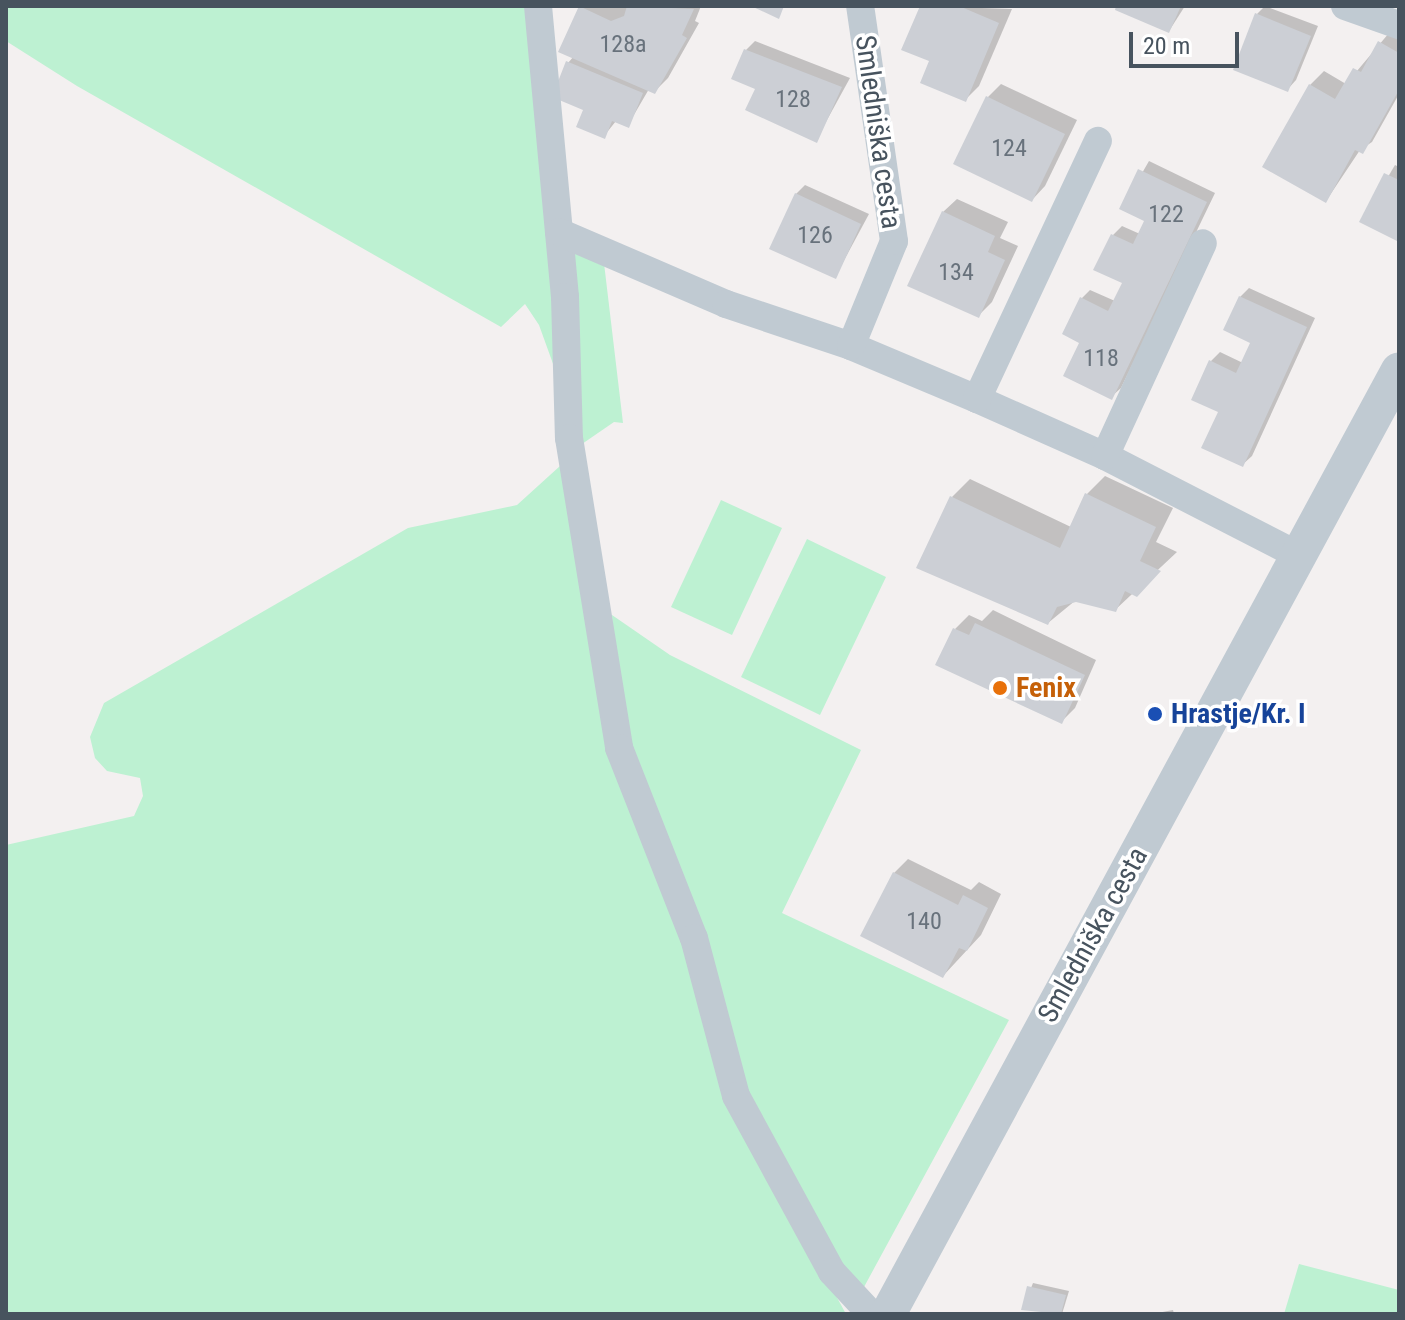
<!DOCTYPE html>
<html>
<head>
<meta charset="utf-8">
<style>
	body { margin:0 }
	#map { position:relative; width:1405px; height:1320px; overflow:hidden; background:#f3f0f0; font-family:"Roboto Condensed",sans-serif }
	div>[style] { position:absolute }
	[style*='--x'] { left:calc(var(--x)*1px); top:calc(var(--y)*1px); width:calc(var(--w)*1px); rotate:calc(var(--a)*1deg) }
	.green>* { inset:0; background:#bdf1d2 }
	.shadow>* { inset:0; background:#0003 }
	.building>* { inset:0; background:#cccfd5 }
	.minor>* { height:28px; margin:-14px; padding:0 14px; transform-origin:14px; border-radius:14px; background:#c0cad2 }
	.tertiary>* { height:36px; margin:-18px; padding:0 18px; transform-origin:18px; border-radius:18px; background:#c0cad2 }
	.dots>* { width:22px; height:22px; translate:-50% -50%; box-sizing:border-box; border:4px solid #fff; border-radius:50% }
	span { translate:-50% -50%; white-space:nowrap; text-align:center; line-height:1.15; -webkit-text-stroke:7px #fff; paint-order:stroke }
	.number-label { font-size:24px; color:#68727c }
	.number-label span { -webkit-text-stroke-width:0 }
	.street-label { font-size:28px; color:#47535e }
	.food-label { font-size:28px; color:#c56008; font-weight:700 }
	.left { translate:0 -50%; text-align:left }
	.transit-label { font-size:28px; color:#164399; font-weight:700 }
	.frame { position:absolute; inset:0; border:8px solid #47535e; pointer-events:none }
	.scale { position:absolute; left:1129px; top:32px; width:110px; height:36px; box-sizing:border-box; border:4px solid #47535e; border-top:0; padding-left:10px; font-size:24px; line-height:28px; white-space:nowrap; color:#47535e; -webkit-text-stroke:6px #fff; paint-order:stroke }
</style>
</head>
<body>
<div id="map">
	<div class="green">
		<div style="clip-path:polygon(6px 6px,525px 6px,553px 223px,604px 263px,623px 423px,614px 422px,582px 444px,539px 325px,525px 304px,501px 327px,77px 86px,6px 41px)"></div>
		<div style="clip-path:polygon(560px 466px,661px 871px,728px 1098px,846px 1314px,6px 1314px,6px 845px,134px 816px,143px 796px,140px 778px,107px 771px,95px 758px,90px 737px,104px 703px,408px 528px,517px 505px)"></div>
		<div style="clip-path:polygon(721px 500px,782px 528px,732px 635px,671px 607px)"></div>
		<div style="clip-path:polygon(807px 539px,886px 577px,820px 715px,741px 677px)"></div>
		<div style="clip-path:polygon(612px 615px,670px 655px,861px 750px,782px 913px,1009px 1020px,864px 1287px,844px 1271px,744px 1094px,635px 765px,614px 659px)"></div>
		<div style="clip-path:polygon(1299px 1264px,1399px 1290px,1399px 1314px,1284px 1314px)"></div>
	</div>
	<div class="shadow">
		<div style="clip-path:polygon(581px 6px,701px 6px,695px 21px,699px 23px,668px 78px,654px 92px,649px 89px,628px 125px,616px 121px,604px 136px,586px 109px,568px 63px,574px 56px,561px 51px)"></div>
		<div style="clip-path:polygon(922px 6px,1012px 9px,979px 86px,965px 100px,931px 60px)"></div>
		<div style="clip-path:polygon(1118px 6px,1185px 6px,1169px 31px)"></div>
		<div style="clip-path:polygon(1265px 6px,1318px 26px,1296px 80px,1287px 90px,1257px 14px)"></div>
		<div style="clip-path:polygon(1389px 33px,1399px 39px,1399px 94px,1372px 142px,1360px 150px,1326px 201px,1310px 85px,1324px 71px,1346px 84px)"></div>
		<div style="clip-path:polygon(755px 41px,850px 78px,816px 140px,757px 88px,746px 50px)"></div>
		<div style="clip-path:polygon(1001px 84px,1077px 120px,1045px 186px,1032px 200px,987px 98px)"></div>
		<div style="clip-path:polygon(1149px 161px,1215px 193px,1121px 388px,1111px 397px,1082px 342px,1081px 299px,1090px 290px,1115px 301px,1124px 282px,1113px 235px,1122px 226px,1140px 234px,1147px 220px,1122px 208px)"></div>
		<div style="clip-path:polygon(1395px 165px,1399px 167px,1399px 240px,1362px 221px)"></div>
		<div style="clip-path:polygon(805px 185px,869px 214px,835px 277px,796px 194px)"></div>
		<div style="clip-path:polygon(957px 199px,1008px 222px,1000px 238px,1018px 246px,992px 302px,978px 316px,943px 212px)"></div>
		<div style="clip-path:polygon(1249px 288px,1315px 318px,1252px 456px,1242px 465px,1220px 411px,1211px 361px,1220px 352px,1243px 363px,1253px 342px,1240px 297px)"></div>
		<div style="clip-path:polygon(1105px 476px,1173px 508px,1156px 542px,1177px 552px,1115px 610px,1076px 600px,1048px 623px,952px 497px,970px 479px,1071px 527px,1087px 494px)"></div>
		<div style="clip-path:polygon(993px 610px,1096px 660px,1075px 708px,1061px 722px,955px 629px,969px 615px,982px 621px)"></div>
		<div style="clip-path:polygon(908px 859px,971px 890px,979px 882px,1001px 894px,981px 935px,943px 976px,894px 873px)"></div>
		<div style="clip-path:polygon(1033px 1283px,1069px 1291px,1062px 1314px,1023px 1308px)"></div>
		<div style="clip-path:polygon(1173px 1310px,1174px 1314px,1152px 1314px)"></div>
	</div>
	<div class="building">
		<div style="clip-path:polygon(579px 6px,611px 21px,624px 16px,627px 6px,694px 9px,682px 35px,687px 38px,655px 94px,558px 52px)"></div>
		<div style="clip-path:polygon(751px 6px,784px 6px,779px 19px)"></div>
		<div style="clip-path:polygon(920px 6px,959px 6px,999px 23px,966px 102px,920px 83px,929px 61px,901px 50px)"></div>
		<div style="clip-path:polygon(1116px 6px,1181px 6px,1169px 33px,1115px 10px)"></div>
		<div style="clip-path:polygon(1255px 13px,1311px 36px,1288px 92px,1233px 70px)"></div>
		<div style="clip-path:polygon(1378px 41px,1399px 53px,1399px 90px,1363px 154px,1355px 150px,1326px 203px,1262px 167px,1309px 84px,1335px 99px,1353px 68px,1361px 72px)"></div>
		<div style="clip-path:polygon(744px 49px,842px 87px,817px 143px,745px 110px,755px 89px,731px 79px)"></div>
		<div style="clip-path:polygon(566px 61px,643px 93px,629px 128px,612px 121px,605px 139px,576px 127px,583px 110px,552px 97px)"></div>
		<div style="clip-path:polygon(986px 96px,1065px 134px,1032px 202px,953px 164px)"></div>
		<div style="clip-path:polygon(1138px 169px,1207px 202px,1112px 400px,1063px 376px,1079px 343px,1062px 334px,1080px 297px,1108px 311px,1122px 283px,1093px 270px,1111px 234px,1133px 244px,1144px 221px,1119px 209px)"></div>
		<div style="clip-path:polygon(1384px 173px,1399px 180px,1399px 242px,1359px 222px)"></div>
		<div style="clip-path:polygon(795px 193px,861px 224px,836px 279px,769px 249px)"></div>
		<div style="clip-path:polygon(942px 211px,995px 236px,988px 252px,1005px 260px,979px 318px,907px 286px)"></div>
		<div style="clip-path:polygon(1239px 296px,1307px 327px,1243px 467px,1201px 448px,1218px 412px,1191px 400px,1209px 360px,1236px 373px,1250px 343px,1223px 330px)"></div>
		<div style="clip-path:polygon(1085px 493px,1156px 527px,1140px 561px,1161px 571px,1137px 597px,1125px 591px,1116px 612px,1076px 602px,1057px 607px,1048px 625px,916px 568px,950px 496px,1060px 548px)"></div>
		<div style="clip-path:polygon(975px 623px,1085px 675px,1062px 724px,935px 665px,953px 628px,969px 635px)"></div>
		<div style="clip-path:polygon(893px 872px,958px 905px,963px 895px,988px 908px,967px 951px,959px 948px,943px 978px,860px 936px)"></div>
		<div style="clip-path:polygon(1027px 1286px,1066px 1295px,1061px 1314px,1021px 1310px)"></div>
	</div>
	<div class="minor">
		<div style="--x:538;--y:6;--w:292;--a:84.7"></div>
		<div style="--x:565;--y:297;--w:141;--a:88.4"></div>
		<div style="--x:569;--y:438;--w:314;--a:80.8"></div>
		<div style="--x:619;--y:748;--w:204;--a:68.5"></div>
		<div style="--x:694;--y:938;--w:163;--a:75.1"></div>
		<div style="--x:736;--y:1096;--w:200;--a:61.4"></div>
		<div style="--x:832;--y:1272;--w:57;--a:47.1"></div>
		<div style="--x:1345;--y:6;--w:57;--a:19.4"></div>
		<div style="--x:559;--y:232;--w:182;--a:23.3"></div>
		<div style="--x:726;--y:304;--w:132;--a:18.6"></div>
		<div style="--x:851;--y:346;--w:137;--a:22.8"></div>
		<div style="--x:977;--y:399;--w:140;--a:24"></div>
		<div style="--x:1105;--y:456;--w:215;--a:27.2"></div>
		<div style="--x:851;--y:346;--w:113;--a:-67.7"></div>
		<div style="--x:894;--y:241;--w:237;--a:-98.2"></div>
		<div style="--x:977;--y:399;--w:285;--a:-64.9"></div>
		<div style="--x:1105;--y:456;--w:234;--a:-65.3"></div>
	</div>
	<div class="tertiary">
		<div style="--x:888;--y:1314;--w:1073;--a:-61.57"></div>
	</div>
	<div class="dots">
		<div style="left:1000px;top:688px;background:#e8710a"></div>
		<div style="left:1155px;top:714px;background:#1a4fb4"></div>
	</div>
	<div class="number-label">
		<span style="left:623px;top:45px">128a</span>
		<span style="left:793px;top:100px">128</span>
		<span style="left:1009px;top:149px">124</span>
		<span style="left:1166px;top:215px">122</span>
		<span style="left:815px;top:236px">126</span>
		<span style="left:956px;top:273px">134</span>
		<span style="left:1101px;top:359px">118</span>
		<span style="left:924px;top:922px">140</span>
	</div>
	<div class="street-label">
		<span style="left:878px;top:132px;rotate:82deg">Smledniška cesta</span>
		<span style="left:1093px;top:935px;rotate:-61deg">Smledniška cesta</span>
	</div>
	<div class="food-label">
		<span class="left" style="left:1016px;top:688px">Fenix</span>
	</div>
	<div class="transit-label">
		<span class="left" style="left:1171px;top:714px">Hrastje/Kr. I</span>
	</div>
	<div class="frame"></div>
	<div class="scale">20 m</div>
</div>
</body>
</html>
